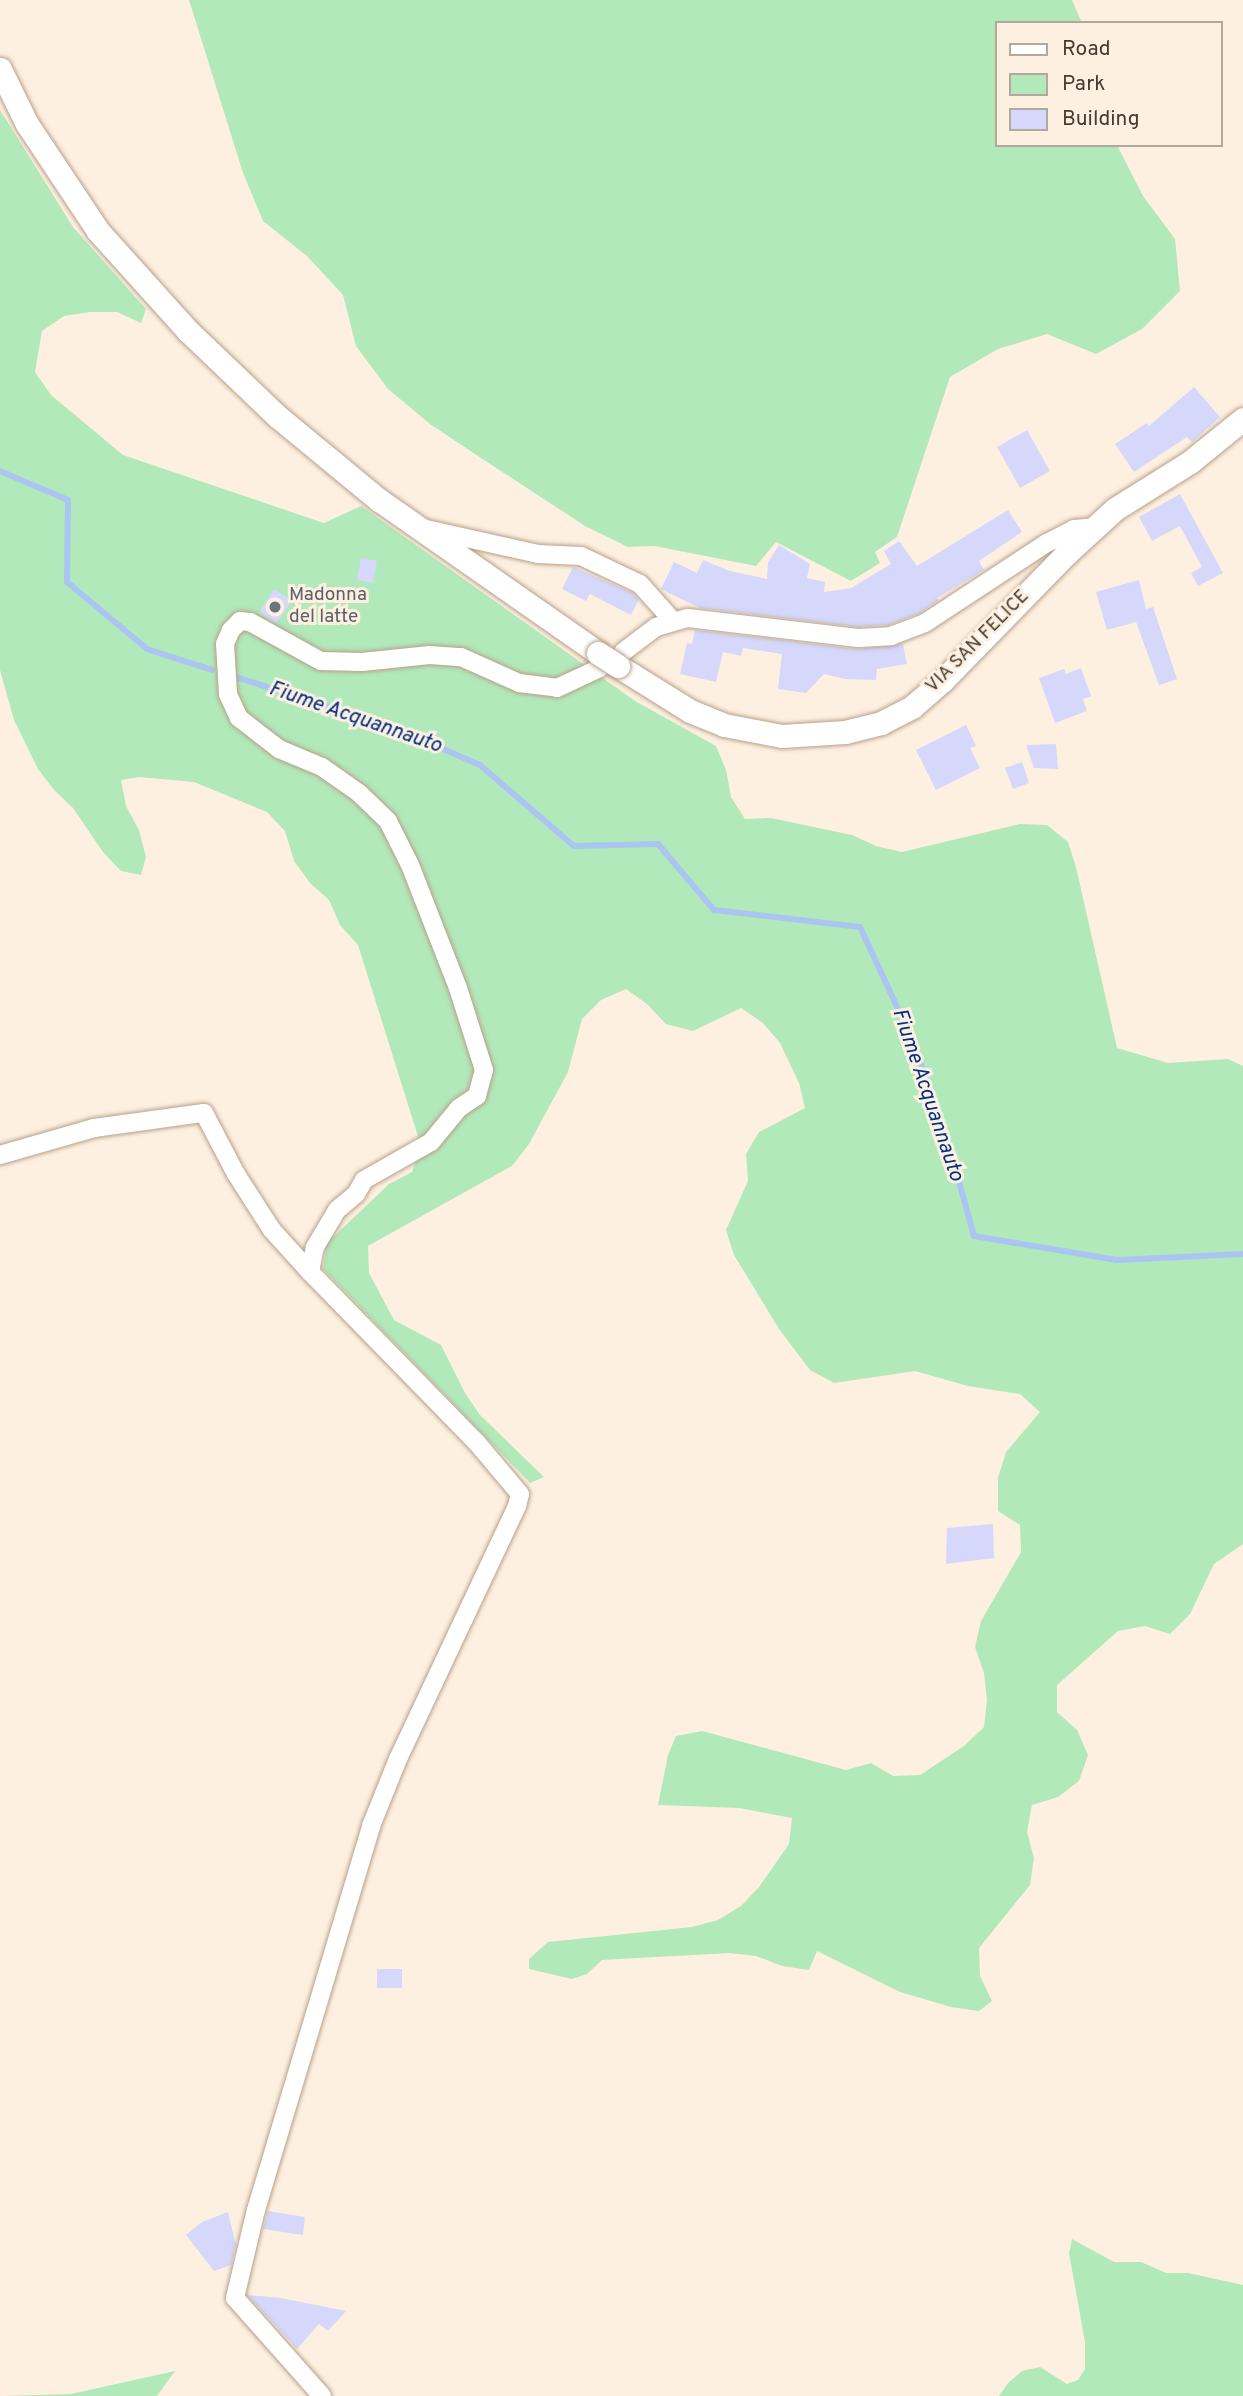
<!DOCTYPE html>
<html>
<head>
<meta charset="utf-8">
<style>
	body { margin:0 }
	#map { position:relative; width:1243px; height:2396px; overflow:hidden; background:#fef0e1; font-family:Overpass,sans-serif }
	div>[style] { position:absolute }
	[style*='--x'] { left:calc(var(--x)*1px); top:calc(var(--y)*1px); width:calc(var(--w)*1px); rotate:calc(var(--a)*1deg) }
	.green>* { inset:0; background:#b1e9bb }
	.stream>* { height:6px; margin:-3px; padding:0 3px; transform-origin:3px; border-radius:3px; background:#aac5f2 }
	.building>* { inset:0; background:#d5d8fa }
	.roads { filter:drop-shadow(0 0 2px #b7a189) drop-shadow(0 0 2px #b7a189) }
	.minor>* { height:18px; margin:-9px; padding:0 9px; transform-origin:9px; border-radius:9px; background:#fff }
	.tertiary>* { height:23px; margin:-11.5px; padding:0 11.5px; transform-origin:11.5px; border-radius:11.5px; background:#fff }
	.bridges { filter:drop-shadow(0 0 2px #b7a189) drop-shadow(0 0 2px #b7a189) }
	.tertiary-bridge>* { height:23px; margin:-11.5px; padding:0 11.5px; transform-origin:11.5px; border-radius:11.5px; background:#fff }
	.dots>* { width:19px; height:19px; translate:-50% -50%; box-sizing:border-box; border:4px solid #fef0e1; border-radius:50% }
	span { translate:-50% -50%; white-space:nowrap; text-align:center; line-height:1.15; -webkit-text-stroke:6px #fef0e1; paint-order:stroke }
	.worship-label { font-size:19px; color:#5b616d }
	.left { translate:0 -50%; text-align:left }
	.street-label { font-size:19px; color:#443a31 }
	.water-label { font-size:21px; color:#003183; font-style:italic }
	.legend { position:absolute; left:995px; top:21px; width:228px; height:126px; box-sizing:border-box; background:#fef0e1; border:2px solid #b4a79b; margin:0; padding:9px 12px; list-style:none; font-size:21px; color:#443a31 }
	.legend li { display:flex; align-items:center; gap:14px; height:35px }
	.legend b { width:35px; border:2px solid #b4a79b }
</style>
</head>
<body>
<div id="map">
	<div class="green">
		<div style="clip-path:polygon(189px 0,1072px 0,1082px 23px,996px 23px,996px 145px,1117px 145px,1143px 196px,1175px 239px,1180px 291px,1142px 329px,1096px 354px,1047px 334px,998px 349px,950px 377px,897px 537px,875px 552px,880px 563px,851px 581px,776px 542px,756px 566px,655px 546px,628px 547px,585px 526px,475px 454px,430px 424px,388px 389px,356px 346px,343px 295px,307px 256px,263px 221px,243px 173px)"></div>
		<div style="clip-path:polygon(0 110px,73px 227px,146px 309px,141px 323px,117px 312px,90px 312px,64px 316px,42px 331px,35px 372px,51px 395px,123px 455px,324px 523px,361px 506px,635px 701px,716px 746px,726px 770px,731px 797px,745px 819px,771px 818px,852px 835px,876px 846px,902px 852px,1020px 824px,1047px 825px,1068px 842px,1076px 867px,1117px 1048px,1168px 1063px,1228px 1059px,1243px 1066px,1243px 1544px,1214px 1564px,1190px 1614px,1170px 1634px,1145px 1626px,1118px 1631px,1057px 1685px,1057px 1712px,1077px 1730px,1088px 1755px,1079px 1781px,1058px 1797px,1032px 1805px,1027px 1832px,1034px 1858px,1030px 1885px,979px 1948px,980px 1976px,992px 2001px,979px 2011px,951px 2007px,900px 1992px,817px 1951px,809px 1970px,782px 1966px,756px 1956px,729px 1953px,602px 1960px,587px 1974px,572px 1979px,529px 1969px,529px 1959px,548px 1942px,692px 1927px,718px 1920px,741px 1906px,759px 1887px,789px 1844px,792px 1818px,739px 1808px,658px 1805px,668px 1755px,676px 1736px,702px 1731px,846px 1770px,871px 1763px,893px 1776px,920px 1775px,964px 1746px,984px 1727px,987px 1700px,984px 1673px,975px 1647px,981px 1621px,1021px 1552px,1020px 1525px,998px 1511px,998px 1478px,1006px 1452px,1040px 1412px,1020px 1394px,968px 1386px,915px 1371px,834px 1383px,810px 1370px,779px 1329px,734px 1255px,726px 1230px,748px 1181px,746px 1154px,759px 1132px,805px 1108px,799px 1083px,780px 1043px,763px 1023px,741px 1008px,693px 1031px,666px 1024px,647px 1004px,626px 989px,601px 1000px,582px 1019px,568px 1072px,529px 1144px,512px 1166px,368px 1246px,369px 1273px,394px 1320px,441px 1345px,465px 1393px,480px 1415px,544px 1477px,530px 1483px,323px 1269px,327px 1243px,389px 1184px,412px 1172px,421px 1146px,358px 945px,340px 925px,329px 900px,310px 883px,294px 861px,285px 831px,267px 812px,194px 782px,139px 777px,121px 780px,126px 806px,139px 830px,146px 857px,141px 875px,121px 871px,103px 852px,73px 808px,54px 790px,38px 769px,14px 720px,0 670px)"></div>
		<div style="clip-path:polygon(1072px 2239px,1114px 2262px,1141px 2262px,1166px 2273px,1188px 2273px,1243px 2285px,1243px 2396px,999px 2396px,1008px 2383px,1022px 2371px,1040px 2367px,1067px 2384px,1078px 2380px,1085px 2369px,1085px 2342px,1069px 2253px)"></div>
		<div style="clip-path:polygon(175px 2371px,157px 2396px,3px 2396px,71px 2394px)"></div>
	</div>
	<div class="stream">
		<div style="--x:0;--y:471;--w:74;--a:23.1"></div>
		<div style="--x:68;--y:500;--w:82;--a:90.7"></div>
		<div style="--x:67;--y:582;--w:104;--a:39.9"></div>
		<div style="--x:147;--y:649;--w:68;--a:17.9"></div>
		<div style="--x:236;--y:677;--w:162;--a:17.7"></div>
		<div style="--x:390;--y:726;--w:98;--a:23.4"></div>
		<div style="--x:480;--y:765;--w:124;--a:40.8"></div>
		<div style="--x:574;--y:846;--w:84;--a:-1.4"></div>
		<div style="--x:658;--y:844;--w:87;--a:49.7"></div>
		<div style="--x:714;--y:910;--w:147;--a:6.6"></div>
		<div style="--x:860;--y:927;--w:126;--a:65.1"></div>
		<div style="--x:913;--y:1041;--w:126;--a:71.4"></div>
		<div style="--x:953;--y:1160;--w:79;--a:74.6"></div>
		<div style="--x:974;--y:1236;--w:145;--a:9.5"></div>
		<div style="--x:1117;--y:1260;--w:126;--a:-2.7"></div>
	</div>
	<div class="building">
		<div style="clip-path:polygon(1194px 387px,1220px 417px,1192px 442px,1187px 437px,1134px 472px,1115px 444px,1147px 423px,1149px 426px)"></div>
		<div style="clip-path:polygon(1027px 430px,1050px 471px,1020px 488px,997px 447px)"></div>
		<div style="clip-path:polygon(1180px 494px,1223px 573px,1198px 586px,1191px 573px,1202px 567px,1180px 526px,1152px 541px,1139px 517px)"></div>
		<div style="clip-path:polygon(1008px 510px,1022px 532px,979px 561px,984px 570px,937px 598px,939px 600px,920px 613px,889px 625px,858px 627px,700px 608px,661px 589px,674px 562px,697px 573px,703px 560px,730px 571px,767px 579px,768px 562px,779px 545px,810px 564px,807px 578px,825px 582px,824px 592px,851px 588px,891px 564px,884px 551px,899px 541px,917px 566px)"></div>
		<div style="clip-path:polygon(361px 558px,377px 561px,373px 583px,357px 580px)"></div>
		<div style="clip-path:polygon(573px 567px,633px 593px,639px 599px,631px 615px,590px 594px,586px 601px,562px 589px)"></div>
		<div style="clip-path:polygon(1139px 580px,1146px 609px,1153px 607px,1177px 679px,1159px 685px,1136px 622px,1107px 630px,1096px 592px)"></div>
		<div style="clip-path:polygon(274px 589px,292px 601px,276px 623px,259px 613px)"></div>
		<div style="clip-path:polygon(695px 630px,857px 649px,903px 644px,907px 664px,877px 669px,876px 680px,845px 679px,824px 674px,806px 693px,778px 689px,782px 654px,743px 648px,741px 656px,723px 652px,716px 682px,680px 674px,687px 643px,692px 644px)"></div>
		<div style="clip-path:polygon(1081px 668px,1091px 696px,1083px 699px,1087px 711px,1055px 723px,1039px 678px,1064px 669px,1066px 674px)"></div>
		<div style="clip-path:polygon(966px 725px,976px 746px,970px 748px,980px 768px,936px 790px,916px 750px)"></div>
		<div style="clip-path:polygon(1056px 744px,1058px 769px,1034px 768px,1026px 745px)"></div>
		<div style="clip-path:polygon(1022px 762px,1029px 783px,1013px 789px,1005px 768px)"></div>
		<div style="clip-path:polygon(993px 1524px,994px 1558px,946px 1564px,947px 1528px)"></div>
		<div style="clip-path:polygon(377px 1969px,402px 1969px,402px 1988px,377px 1988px)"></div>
		<div style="clip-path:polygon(268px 2211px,305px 2217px,303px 2235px,263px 2229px)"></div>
		<div style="clip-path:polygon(228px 2212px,236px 2245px,231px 2265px,214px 2271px,186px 2235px,202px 2222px)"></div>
		<div style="clip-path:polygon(247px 2295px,281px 2298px,346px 2311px,328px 2331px,319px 2324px,297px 2349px)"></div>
	</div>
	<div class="roads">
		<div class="minor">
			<div style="--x:426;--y:529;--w:115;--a:12.6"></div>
			<div style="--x:538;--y:554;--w:43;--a:2.7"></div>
			<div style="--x:581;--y:556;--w:65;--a:25.4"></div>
			<div style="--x:640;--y:584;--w:50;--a:48.3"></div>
			<div style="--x:623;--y:652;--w:41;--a:-37.1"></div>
			<div style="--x:656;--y:627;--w:33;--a:-16"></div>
			<div style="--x:688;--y:618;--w:171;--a:6.7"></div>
			<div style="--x:858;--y:638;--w:33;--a:-3"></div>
			<div style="--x:891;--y:636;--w:36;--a:-21"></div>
			<div style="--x:925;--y:623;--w:146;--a:-33.3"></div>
			<div style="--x:1047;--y:543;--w:30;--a:-27"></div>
			<div style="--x:1074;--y:529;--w:23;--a:-5"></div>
			<div style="--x:0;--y:1155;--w:98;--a:-16"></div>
			<div style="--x:94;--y:1128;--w:111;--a:-7.8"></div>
			<div style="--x:204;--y:1113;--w:69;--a:62.3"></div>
			<div style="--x:236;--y:1174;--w:67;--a:57.3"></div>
			<div style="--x:272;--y:1230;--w:57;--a:47.9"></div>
			<div style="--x:322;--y:2396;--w:131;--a:-131.6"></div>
			<div style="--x:235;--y:2298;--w:90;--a:-76.6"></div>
			<div style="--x:256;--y:2210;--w:401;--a:-73.3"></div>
			<div style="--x:371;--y:1826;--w:72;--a:-68.1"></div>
			<div style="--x:398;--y:1759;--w:280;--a:-64.8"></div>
			<div style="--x:517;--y:1506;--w:12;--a:-76"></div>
			<div style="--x:520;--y:1494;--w:67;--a:-130.1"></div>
			<div style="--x:477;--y:1443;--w:239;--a:-134.3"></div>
			<div style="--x:310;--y:1272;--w:25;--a:-79"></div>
			<div style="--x:315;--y:1247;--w:43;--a:-59.3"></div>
			<div style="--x:337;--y:1210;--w:25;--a:-40"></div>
			<div style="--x:356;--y:1194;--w:16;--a:-60"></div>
			<div style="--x:364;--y:1180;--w:77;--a:-29.6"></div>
			<div style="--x:431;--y:1142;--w:44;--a:-50.5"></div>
			<div style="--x:459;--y:1108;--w:22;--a:-34"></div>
			<div style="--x:477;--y:1096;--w:27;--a:-75"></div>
			<div style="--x:484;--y:1070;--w:86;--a:-107.6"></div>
			<div style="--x:458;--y:988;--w:132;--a:-111.3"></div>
			<div style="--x:410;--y:865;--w:49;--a:-116.6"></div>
			<div style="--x:388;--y:821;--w:40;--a:-136"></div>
			<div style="--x:359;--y:793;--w:45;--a:-144.9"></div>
			<div style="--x:322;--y:767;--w:47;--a:-157.3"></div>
			<div style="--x:279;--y:749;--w:51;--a:-142.2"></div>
			<div style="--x:239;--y:718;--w:26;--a:-115"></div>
			<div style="--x:228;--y:694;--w:50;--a:-93.4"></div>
			<div style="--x:225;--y:644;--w:15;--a:-67"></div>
			<div style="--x:231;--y:630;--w:13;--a:-45"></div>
			<div style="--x:240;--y:621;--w:10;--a:6"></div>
			<div style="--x:250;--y:622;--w:81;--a:28.8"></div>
			<div style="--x:321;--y:661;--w:41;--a:1.4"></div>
			<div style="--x:362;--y:662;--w:68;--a:-5.9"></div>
			<div style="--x:430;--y:655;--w:31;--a:4"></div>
			<div style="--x:461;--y:657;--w:64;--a:24.1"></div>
			<div style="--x:519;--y:683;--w:38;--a:7"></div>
			<div style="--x:557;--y:688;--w:47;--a:-24.9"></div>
		</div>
		<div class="tertiary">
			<div style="--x:0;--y:69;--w:61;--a:63.9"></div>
			<div style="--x:27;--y:124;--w:128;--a:56.4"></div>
			<div style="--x:98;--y:231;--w:135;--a:48"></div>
			<div style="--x:188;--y:331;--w:123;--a:43.7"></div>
			<div style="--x:277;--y:416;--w:132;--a:39.5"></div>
			<div style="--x:379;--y:500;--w:267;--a:34.9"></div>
			<div style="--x:618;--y:666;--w:85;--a:32"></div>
			<div style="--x:690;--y:711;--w:37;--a:22"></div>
			<div style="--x:724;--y:725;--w:59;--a:10.7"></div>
			<div style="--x:782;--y:736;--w:63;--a:-3.6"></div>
			<div style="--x:845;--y:732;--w:37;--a:-14"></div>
			<div style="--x:881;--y:723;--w:35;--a:-27"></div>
			<div style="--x:912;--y:707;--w:41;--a:-41.1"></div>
			<div style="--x:943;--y:680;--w:177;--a:-45.7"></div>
			<div style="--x:1067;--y:553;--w:65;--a:-42.5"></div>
			<div style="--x:1115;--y:509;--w:89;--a:-32.1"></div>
			<div style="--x:1190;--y:462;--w:68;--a:-39.1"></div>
		</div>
	</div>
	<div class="bridges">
		<div class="tertiary-bridge">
			<div style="--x:598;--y:653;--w:24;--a:33"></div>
		</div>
	</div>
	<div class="dots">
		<div style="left:275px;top:607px;background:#6b7280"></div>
	</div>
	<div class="worship-label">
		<span class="left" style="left:289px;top:607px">Madonna<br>del latte</span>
	</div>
	<div class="street-label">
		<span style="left:978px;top:642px;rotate:-45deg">VIA SAN FELICE</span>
	</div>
	<div class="water-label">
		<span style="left:355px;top:718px;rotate:19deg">Fiume Acquannauto</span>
		<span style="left:927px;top:1095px;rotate:71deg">Fiume Acquannauto</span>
	</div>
	<ul class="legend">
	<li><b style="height:9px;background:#fff"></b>Road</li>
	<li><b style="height:19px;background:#b1e9bb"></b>Park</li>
	<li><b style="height:19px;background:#d5d8fa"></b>Building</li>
	</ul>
</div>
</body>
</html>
